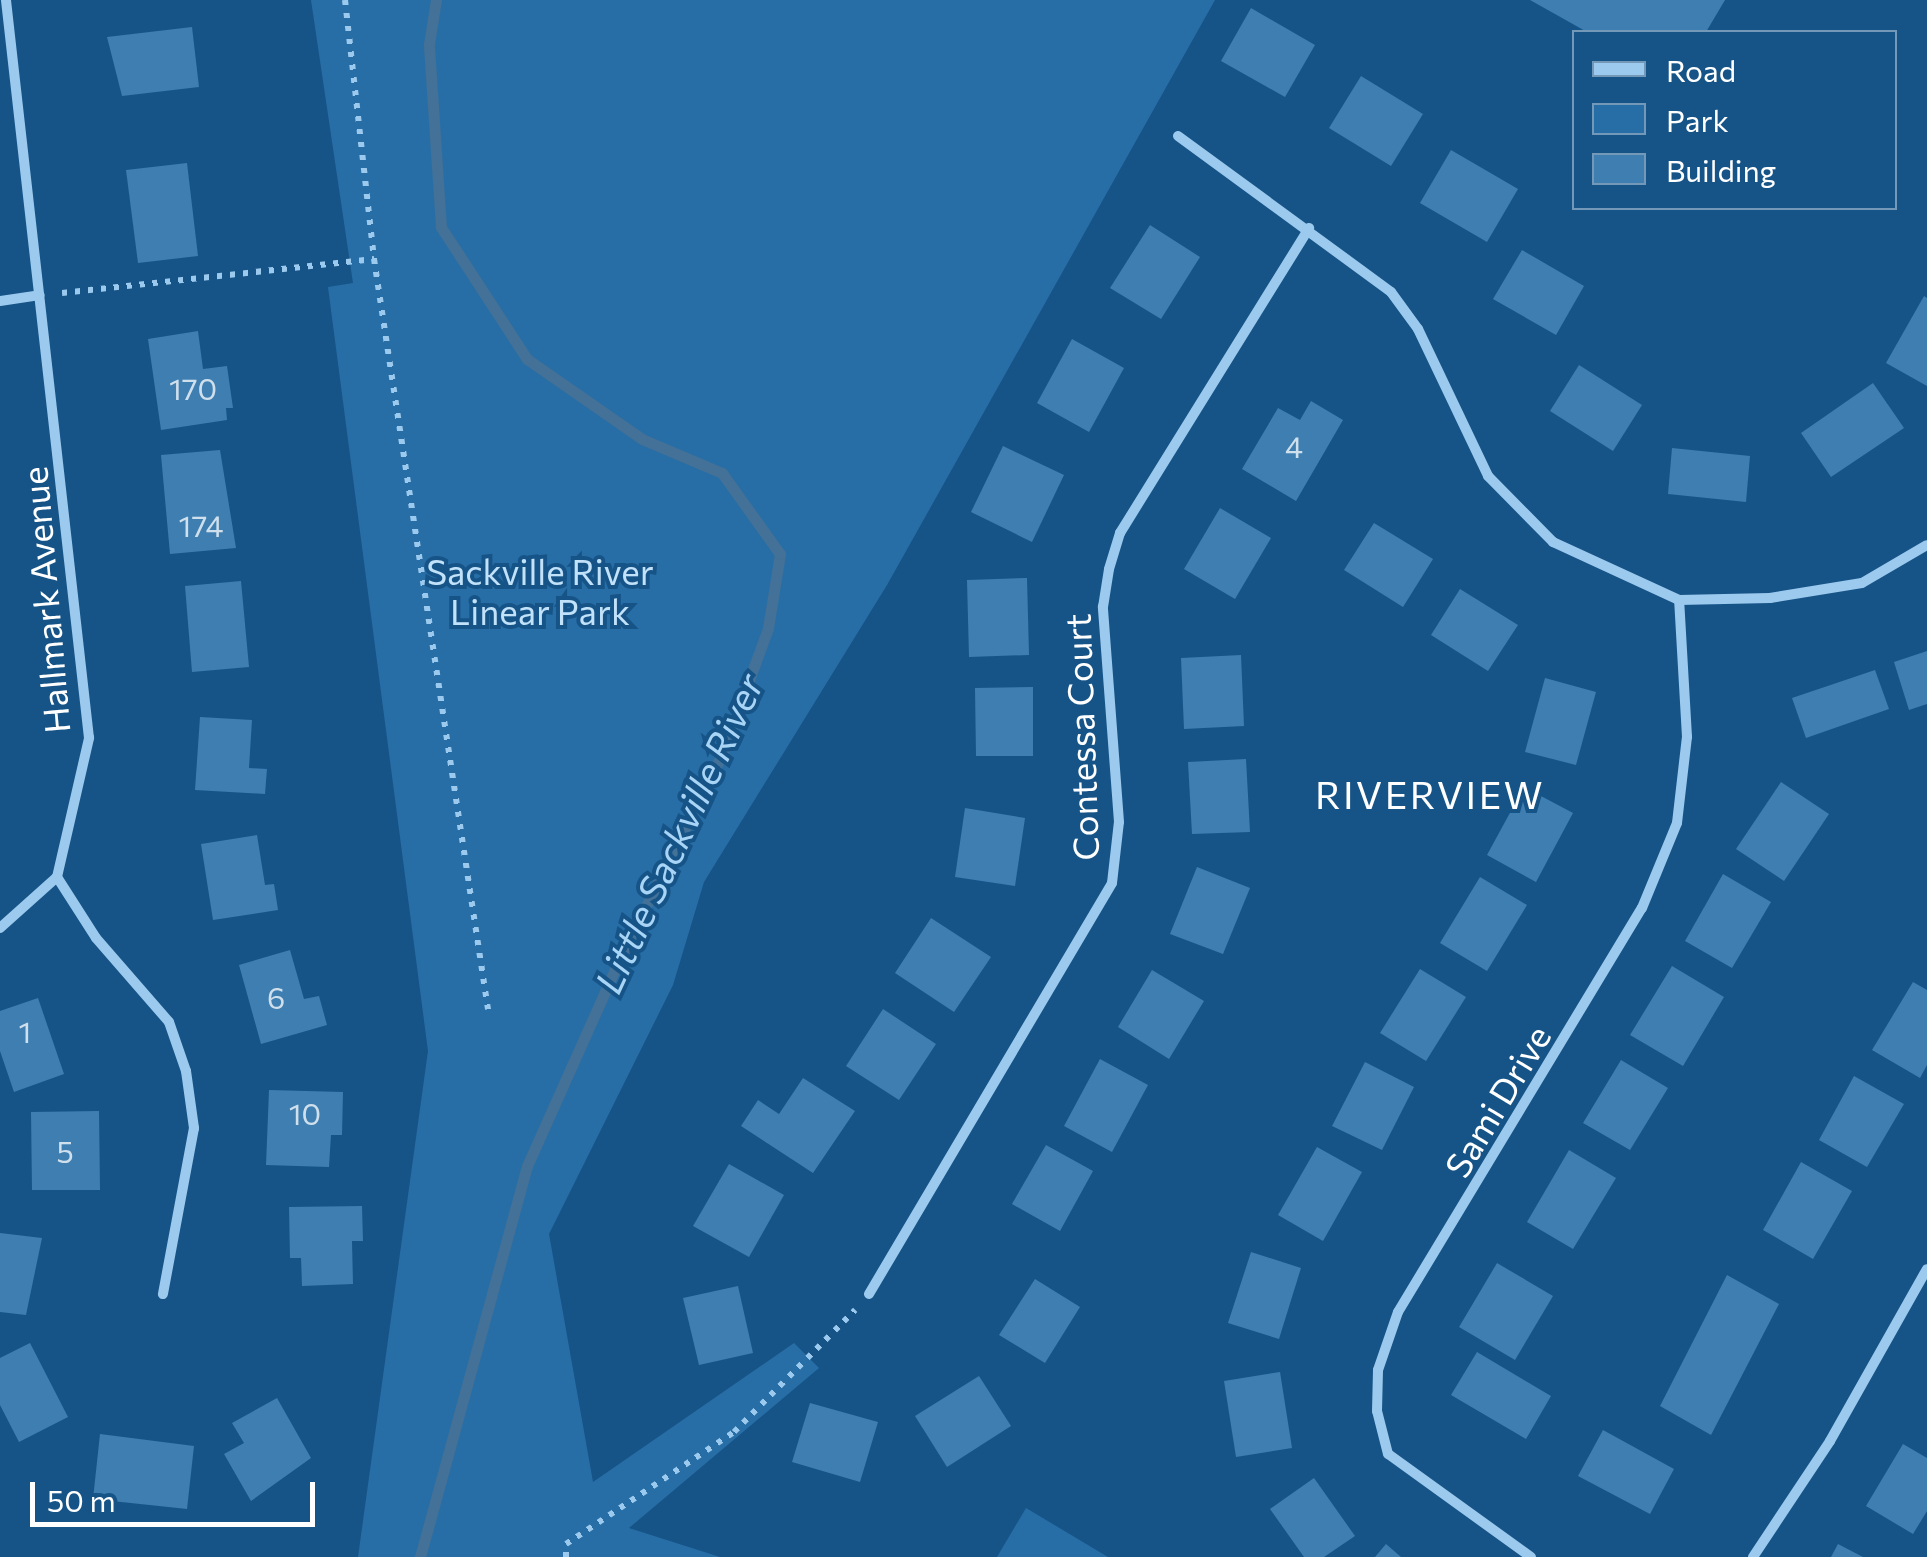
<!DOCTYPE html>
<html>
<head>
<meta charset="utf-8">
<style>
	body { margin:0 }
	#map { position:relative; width:1927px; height:1557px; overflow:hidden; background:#165488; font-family:Commissioner,sans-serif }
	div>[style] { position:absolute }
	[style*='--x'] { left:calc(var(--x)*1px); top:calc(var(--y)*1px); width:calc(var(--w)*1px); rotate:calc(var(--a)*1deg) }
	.green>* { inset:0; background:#286ea6 }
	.stream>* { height:11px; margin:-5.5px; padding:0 5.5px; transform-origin:5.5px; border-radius:5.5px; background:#437197 }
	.building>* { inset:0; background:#3e7eb1 }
	.path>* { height:6px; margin-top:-3px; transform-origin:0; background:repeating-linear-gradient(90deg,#9ccaee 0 5px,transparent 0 13px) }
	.minor>* { height:10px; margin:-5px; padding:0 5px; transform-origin:5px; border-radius:5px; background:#9ccaee }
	span { translate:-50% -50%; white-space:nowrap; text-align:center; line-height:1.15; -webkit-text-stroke:8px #165488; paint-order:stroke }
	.number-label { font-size:30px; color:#cfdfec }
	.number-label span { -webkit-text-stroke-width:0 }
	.park-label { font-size:35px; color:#c2e2fa }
	.street-label { font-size:35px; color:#fff }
	.neighbourhood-label { font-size:38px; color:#fff; letter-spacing:2.5px }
	.water-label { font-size:38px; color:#a8d4f6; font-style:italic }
	.legend { position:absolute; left:1572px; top:30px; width:325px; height:180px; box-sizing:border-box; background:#165488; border:2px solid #7398b8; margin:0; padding:12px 18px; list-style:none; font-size:30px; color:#fff }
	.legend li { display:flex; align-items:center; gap:20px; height:50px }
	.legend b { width:50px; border:2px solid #7398b8 }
	.scale { position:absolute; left:30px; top:1482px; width:285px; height:45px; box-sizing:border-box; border:5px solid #fff; border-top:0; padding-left:12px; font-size:30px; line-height:35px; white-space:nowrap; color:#fff; -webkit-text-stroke:8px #165488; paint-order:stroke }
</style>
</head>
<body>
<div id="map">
	<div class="green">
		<div style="clip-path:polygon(311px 0,1215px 0,887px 585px,704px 882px,673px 985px,549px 1234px,593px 1482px,794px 1343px,819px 1368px,629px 1528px,720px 1557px,358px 1557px,428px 1051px,328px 287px,353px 283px)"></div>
		<div style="clip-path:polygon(1026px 1508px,1108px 1557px,997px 1557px)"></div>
	</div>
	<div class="stream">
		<div style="--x:420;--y:1557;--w:405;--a:-74.7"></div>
		<div style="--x:527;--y:1166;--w:226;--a:-65.9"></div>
		<div style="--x:619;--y:960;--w:230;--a:-63.4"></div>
		<div style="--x:722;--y:754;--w:134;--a:-69.9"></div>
		<div style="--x:768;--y:628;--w:75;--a:-80.8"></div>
		<div style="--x:780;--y:554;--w:100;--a:-125.6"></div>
		<div style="--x:722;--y:473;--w:87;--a:-157"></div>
		<div style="--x:642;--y:439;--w:140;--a:-145.2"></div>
		<div style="--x:527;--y:359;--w:158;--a:-123.1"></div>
		<div style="--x:441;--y:227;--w:183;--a:-93.8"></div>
		<div style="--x:429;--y:44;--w:45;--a:-81"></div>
	</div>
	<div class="building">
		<div style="clip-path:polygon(1530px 0,1725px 0,1706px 32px,1587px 32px)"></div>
		<div style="clip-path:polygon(1251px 8px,1315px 45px,1285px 97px,1221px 61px)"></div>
		<div style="clip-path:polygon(192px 27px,199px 87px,122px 96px,107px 37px)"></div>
		<div style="clip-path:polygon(1361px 76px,1423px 114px,1391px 166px,1329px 128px)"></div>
		<div style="clip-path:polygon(1451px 150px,1518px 189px,1487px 242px,1420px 203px)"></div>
		<div style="clip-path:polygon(187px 163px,198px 256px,138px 263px,126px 170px)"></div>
		<div style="clip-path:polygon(1150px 225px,1200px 257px,1161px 319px,1110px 288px)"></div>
		<div style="clip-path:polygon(1522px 250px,1584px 286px,1556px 335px,1493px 299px)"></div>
		<div style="clip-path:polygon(1924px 296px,1927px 298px,1927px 386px,1886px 363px)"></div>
		<div style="clip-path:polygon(198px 331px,203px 369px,227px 366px,233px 408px,226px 408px,227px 420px,161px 430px,148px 339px)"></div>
		<div style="clip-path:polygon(1072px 339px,1124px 368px,1089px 432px,1037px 403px)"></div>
		<div style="clip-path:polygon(1579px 365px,1642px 405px,1613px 451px,1550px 411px)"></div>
		<div style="clip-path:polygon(1873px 383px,1904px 428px,1831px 477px,1801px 433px)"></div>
		<div style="clip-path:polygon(1311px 401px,1343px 420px,1296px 501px,1242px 469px,1278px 408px,1300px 420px)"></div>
		<div style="clip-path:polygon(1003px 446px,1064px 475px,1032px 542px,971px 512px)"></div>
		<div style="clip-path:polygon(1672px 448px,1750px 456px,1746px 502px,1668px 494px)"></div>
		<div style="clip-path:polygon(220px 450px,236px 548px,170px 554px,161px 455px)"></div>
		<div style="clip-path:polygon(1220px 508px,1271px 538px,1235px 599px,1184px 569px)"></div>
		<div style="clip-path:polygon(1374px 523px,1433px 559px,1403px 607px,1344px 570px)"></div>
		<div style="clip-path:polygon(1027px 578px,1029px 655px,969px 657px,967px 580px)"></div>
		<div style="clip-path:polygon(241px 581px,249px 667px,192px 672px,185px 586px)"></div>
		<div style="clip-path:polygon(1460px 589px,1518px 625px,1488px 671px,1431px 635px)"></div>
		<div style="clip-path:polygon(1927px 651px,1927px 704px,1909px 710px,1894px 662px)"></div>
		<div style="clip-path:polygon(1241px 655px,1244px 726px,1184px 729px,1181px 658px)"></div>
		<div style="clip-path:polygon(1875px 670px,1889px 709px,1806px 738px,1792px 698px)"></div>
		<div style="clip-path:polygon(1545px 678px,1596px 692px,1576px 765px,1525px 752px)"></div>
		<div style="clip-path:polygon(1033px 687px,1033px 756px,976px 756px,975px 688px)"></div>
		<div style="clip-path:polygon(200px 717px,252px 720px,249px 768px,267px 769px,265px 794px,195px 790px)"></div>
		<div style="clip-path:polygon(1246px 759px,1250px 832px,1192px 834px,1188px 762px)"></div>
		<div style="clip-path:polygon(1781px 782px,1829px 814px,1784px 881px,1736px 849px)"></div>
		<div style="clip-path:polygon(1524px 787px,1573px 813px,1536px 882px,1487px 855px)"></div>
		<div style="clip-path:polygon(965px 808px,1025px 818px,1015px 886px,955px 877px)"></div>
		<div style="clip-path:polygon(257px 835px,265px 885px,274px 884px,278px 910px,213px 920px,201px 844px)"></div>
		<div style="clip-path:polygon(1197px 867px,1250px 888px,1223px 954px,1170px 934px)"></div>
		<div style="clip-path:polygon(1723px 874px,1771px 902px,1732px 968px,1685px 941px)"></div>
		<div style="clip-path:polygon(1480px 877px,1527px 905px,1487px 971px,1440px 943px)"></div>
		<div style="clip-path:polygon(931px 918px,991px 957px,954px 1012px,895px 973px)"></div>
		<div style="clip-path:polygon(290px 950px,304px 999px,319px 996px,327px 1025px,261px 1044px,239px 965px)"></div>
		<div style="clip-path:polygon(1672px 966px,1724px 997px,1683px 1066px,1630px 1035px)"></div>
		<div style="clip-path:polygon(1420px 969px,1466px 997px,1426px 1061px,1380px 1033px)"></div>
		<div style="clip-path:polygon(1152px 970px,1204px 1001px,1169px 1059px,1118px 1027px)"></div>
		<div style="clip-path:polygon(1913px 982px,1927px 990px,1927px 1065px,1920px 1078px,1872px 1050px)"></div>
		<div style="clip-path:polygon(38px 998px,64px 1074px,14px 1092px,0 1051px,0 1011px)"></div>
		<div style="clip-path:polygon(883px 1009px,936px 1044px,899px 1100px,846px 1066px)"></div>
		<div style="clip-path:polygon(1100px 1059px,1148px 1085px,1112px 1152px,1064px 1126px)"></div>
		<div style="clip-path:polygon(1621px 1060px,1668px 1088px,1630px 1150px,1583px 1123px)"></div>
		<div style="clip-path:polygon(1365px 1062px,1414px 1087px,1382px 1150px,1332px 1126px)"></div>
		<div style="clip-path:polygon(1854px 1076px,1904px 1104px,1867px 1167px,1819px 1140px)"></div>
		<div style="clip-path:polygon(803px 1078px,855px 1111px,813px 1173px,741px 1126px,758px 1100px,779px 1114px)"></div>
		<div style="clip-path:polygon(269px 1090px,343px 1092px,342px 1135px,331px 1135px,329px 1167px,266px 1165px)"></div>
		<div style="clip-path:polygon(99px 1111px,100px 1190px,32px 1190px,31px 1112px)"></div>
		<div style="clip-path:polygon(1046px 1145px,1093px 1171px,1060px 1231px,1012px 1204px)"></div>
		<div style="clip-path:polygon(1317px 1147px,1362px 1172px,1323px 1241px,1278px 1215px)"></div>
		<div style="clip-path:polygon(1569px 1150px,1616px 1178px,1573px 1249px,1527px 1222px)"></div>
		<div style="clip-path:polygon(1801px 1162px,1852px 1191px,1813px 1259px,1763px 1230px)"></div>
		<div style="clip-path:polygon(729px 1164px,784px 1195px,749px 1257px,693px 1226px)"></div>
		<div style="clip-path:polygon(362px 1206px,363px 1241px,352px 1241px,353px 1284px,302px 1286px,301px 1258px,290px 1258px,289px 1207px)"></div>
		<div style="clip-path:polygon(0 1233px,42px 1238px,26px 1315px,0 1312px)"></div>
		<div style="clip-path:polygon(1251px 1252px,1301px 1268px,1279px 1339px,1228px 1323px)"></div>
		<div style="clip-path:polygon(1497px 1263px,1553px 1296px,1515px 1360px,1459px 1327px)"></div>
		<div style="clip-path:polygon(1727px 1275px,1779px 1304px,1711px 1435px,1660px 1406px)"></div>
		<div style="clip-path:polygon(1035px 1279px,1080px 1307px,1045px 1363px,999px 1335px)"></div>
		<div style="clip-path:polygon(738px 1286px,753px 1353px,699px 1365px,683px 1298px)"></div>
		<div style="clip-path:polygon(30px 1343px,68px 1417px,19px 1442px,0 1405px,0 1358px)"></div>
		<div style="clip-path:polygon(1477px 1352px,1551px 1396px,1526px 1439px,1451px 1395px)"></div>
		<div style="clip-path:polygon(1280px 1372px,1292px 1448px,1236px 1457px,1224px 1381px)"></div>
		<div style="clip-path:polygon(979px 1376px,1011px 1426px,947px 1467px,915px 1416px)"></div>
		<div style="clip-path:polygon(277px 1398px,311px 1458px,251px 1501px,224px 1454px,244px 1443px,232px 1423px)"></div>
		<div style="clip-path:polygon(810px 1403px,878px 1422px,860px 1482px,792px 1462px)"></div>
		<div style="clip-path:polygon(1603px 1430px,1674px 1469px,1650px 1514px,1578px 1476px)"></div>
		<div style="clip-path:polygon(100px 1434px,194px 1446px,187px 1509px,93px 1499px)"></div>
		<div style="clip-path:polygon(1903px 1444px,1927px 1458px,1927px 1511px,1913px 1534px,1866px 1506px)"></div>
		<div style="clip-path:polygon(1314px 1478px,1355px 1536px,1324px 1557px,1304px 1557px,1270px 1509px)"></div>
		<div style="clip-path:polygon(1386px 1544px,1401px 1557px,1375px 1557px)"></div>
		<div style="clip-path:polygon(1838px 1544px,1863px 1557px,1831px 1557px)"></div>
	</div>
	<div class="path">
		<div style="--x:345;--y:0;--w:261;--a:83.6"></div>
		<div style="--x:374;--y:259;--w:759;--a:81.36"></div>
		<div style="--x:62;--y:293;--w:314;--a:-6.2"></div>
		<div style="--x:566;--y:1557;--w:13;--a:-90"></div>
		<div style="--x:566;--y:1544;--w:202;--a:-33.7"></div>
		<div style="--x:734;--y:1432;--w:172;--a:-45.2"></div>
	</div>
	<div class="minor">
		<div style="--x:1178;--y:136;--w:264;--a:36.2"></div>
		<div style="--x:1391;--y:292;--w:46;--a:53.9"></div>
		<div style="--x:1418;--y:329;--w:163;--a:64.5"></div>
		<div style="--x:1488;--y:476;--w:93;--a:45.4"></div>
		<div style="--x:1553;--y:542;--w:139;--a:24.7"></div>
		<div style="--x:1679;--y:600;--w:91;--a:-1.3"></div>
		<div style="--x:1770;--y:598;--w:93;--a:-9.3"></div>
		<div style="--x:1862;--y:583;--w:75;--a:-30.3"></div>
		<div style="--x:0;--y:301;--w:40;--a:-8.5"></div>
		<div style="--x:57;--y:877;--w:72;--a:57.4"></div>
		<div style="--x:96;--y:938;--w:111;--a:49"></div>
		<div style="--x:169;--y:1022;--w:52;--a:70.9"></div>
		<div style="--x:186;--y:1071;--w:58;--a:82"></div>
		<div style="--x:194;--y:1128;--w:169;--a:100.6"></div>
		<div style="--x:0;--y:928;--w:76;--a:-41.8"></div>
		<div style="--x:57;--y:877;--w:143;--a:-77"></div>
		<div style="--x:89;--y:738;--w:743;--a:-96.42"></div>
		<div style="--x:869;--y:1294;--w:477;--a:-59.4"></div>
		<div style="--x:1112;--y:883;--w:61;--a:-83.5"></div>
		<div style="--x:1119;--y:822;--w:216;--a:-94.3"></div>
		<div style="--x:1103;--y:607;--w:38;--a:-81"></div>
		<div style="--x:1109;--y:569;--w:38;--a:-73"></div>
		<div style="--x:1120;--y:533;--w:359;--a:-58.2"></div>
		<div style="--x:1531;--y:1557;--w:176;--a:-144.2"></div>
		<div style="--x:1388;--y:1454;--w:44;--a:-104.3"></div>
		<div style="--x:1377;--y:1411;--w:41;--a:-88.6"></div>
		<div style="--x:1378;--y:1370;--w:61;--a:-71"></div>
		<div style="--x:1398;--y:1312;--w:472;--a:-58.9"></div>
		<div style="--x:1642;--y:908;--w:92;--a:-67.6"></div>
		<div style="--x:1677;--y:823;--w:87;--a:-83.4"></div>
		<div style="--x:1687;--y:737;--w:137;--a:-93.3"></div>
		<div style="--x:1753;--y:1557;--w:139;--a:-56.4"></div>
		<div style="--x:1830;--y:1441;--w:197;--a:-60.6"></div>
	</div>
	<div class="number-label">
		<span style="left:193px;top:388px">170</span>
		<span style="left:1294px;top:446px">4</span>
		<span style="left:201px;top:525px">174</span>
		<span style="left:276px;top:997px">6</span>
		<span style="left:25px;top:1031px">1</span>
		<span style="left:305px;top:1113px">10</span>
		<span style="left:65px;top:1151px">5</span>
	</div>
	<div class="park-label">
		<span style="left:540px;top:591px">Sackville River<br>Linear Park</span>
	</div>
	<div class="street-label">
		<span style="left:45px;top:600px;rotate:-95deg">Hallmark Avenue</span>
		<span style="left:1081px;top:737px;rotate:-92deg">Contessa Court</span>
		<span style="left:1497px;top:1101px;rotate:-59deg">Sami Drive</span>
	</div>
	<div class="neighbourhood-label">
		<span style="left:1430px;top:794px">RIVERVIEW</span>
	</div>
	<div class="water-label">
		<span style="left:678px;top:833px;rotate:-65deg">Little Sackville River</span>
	</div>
	<ul class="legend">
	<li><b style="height:12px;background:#9ccaee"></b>Road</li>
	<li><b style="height:28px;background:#286ea6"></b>Park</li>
	<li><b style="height:28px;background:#3e7eb1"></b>Building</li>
	</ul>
	<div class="scale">50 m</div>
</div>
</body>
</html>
